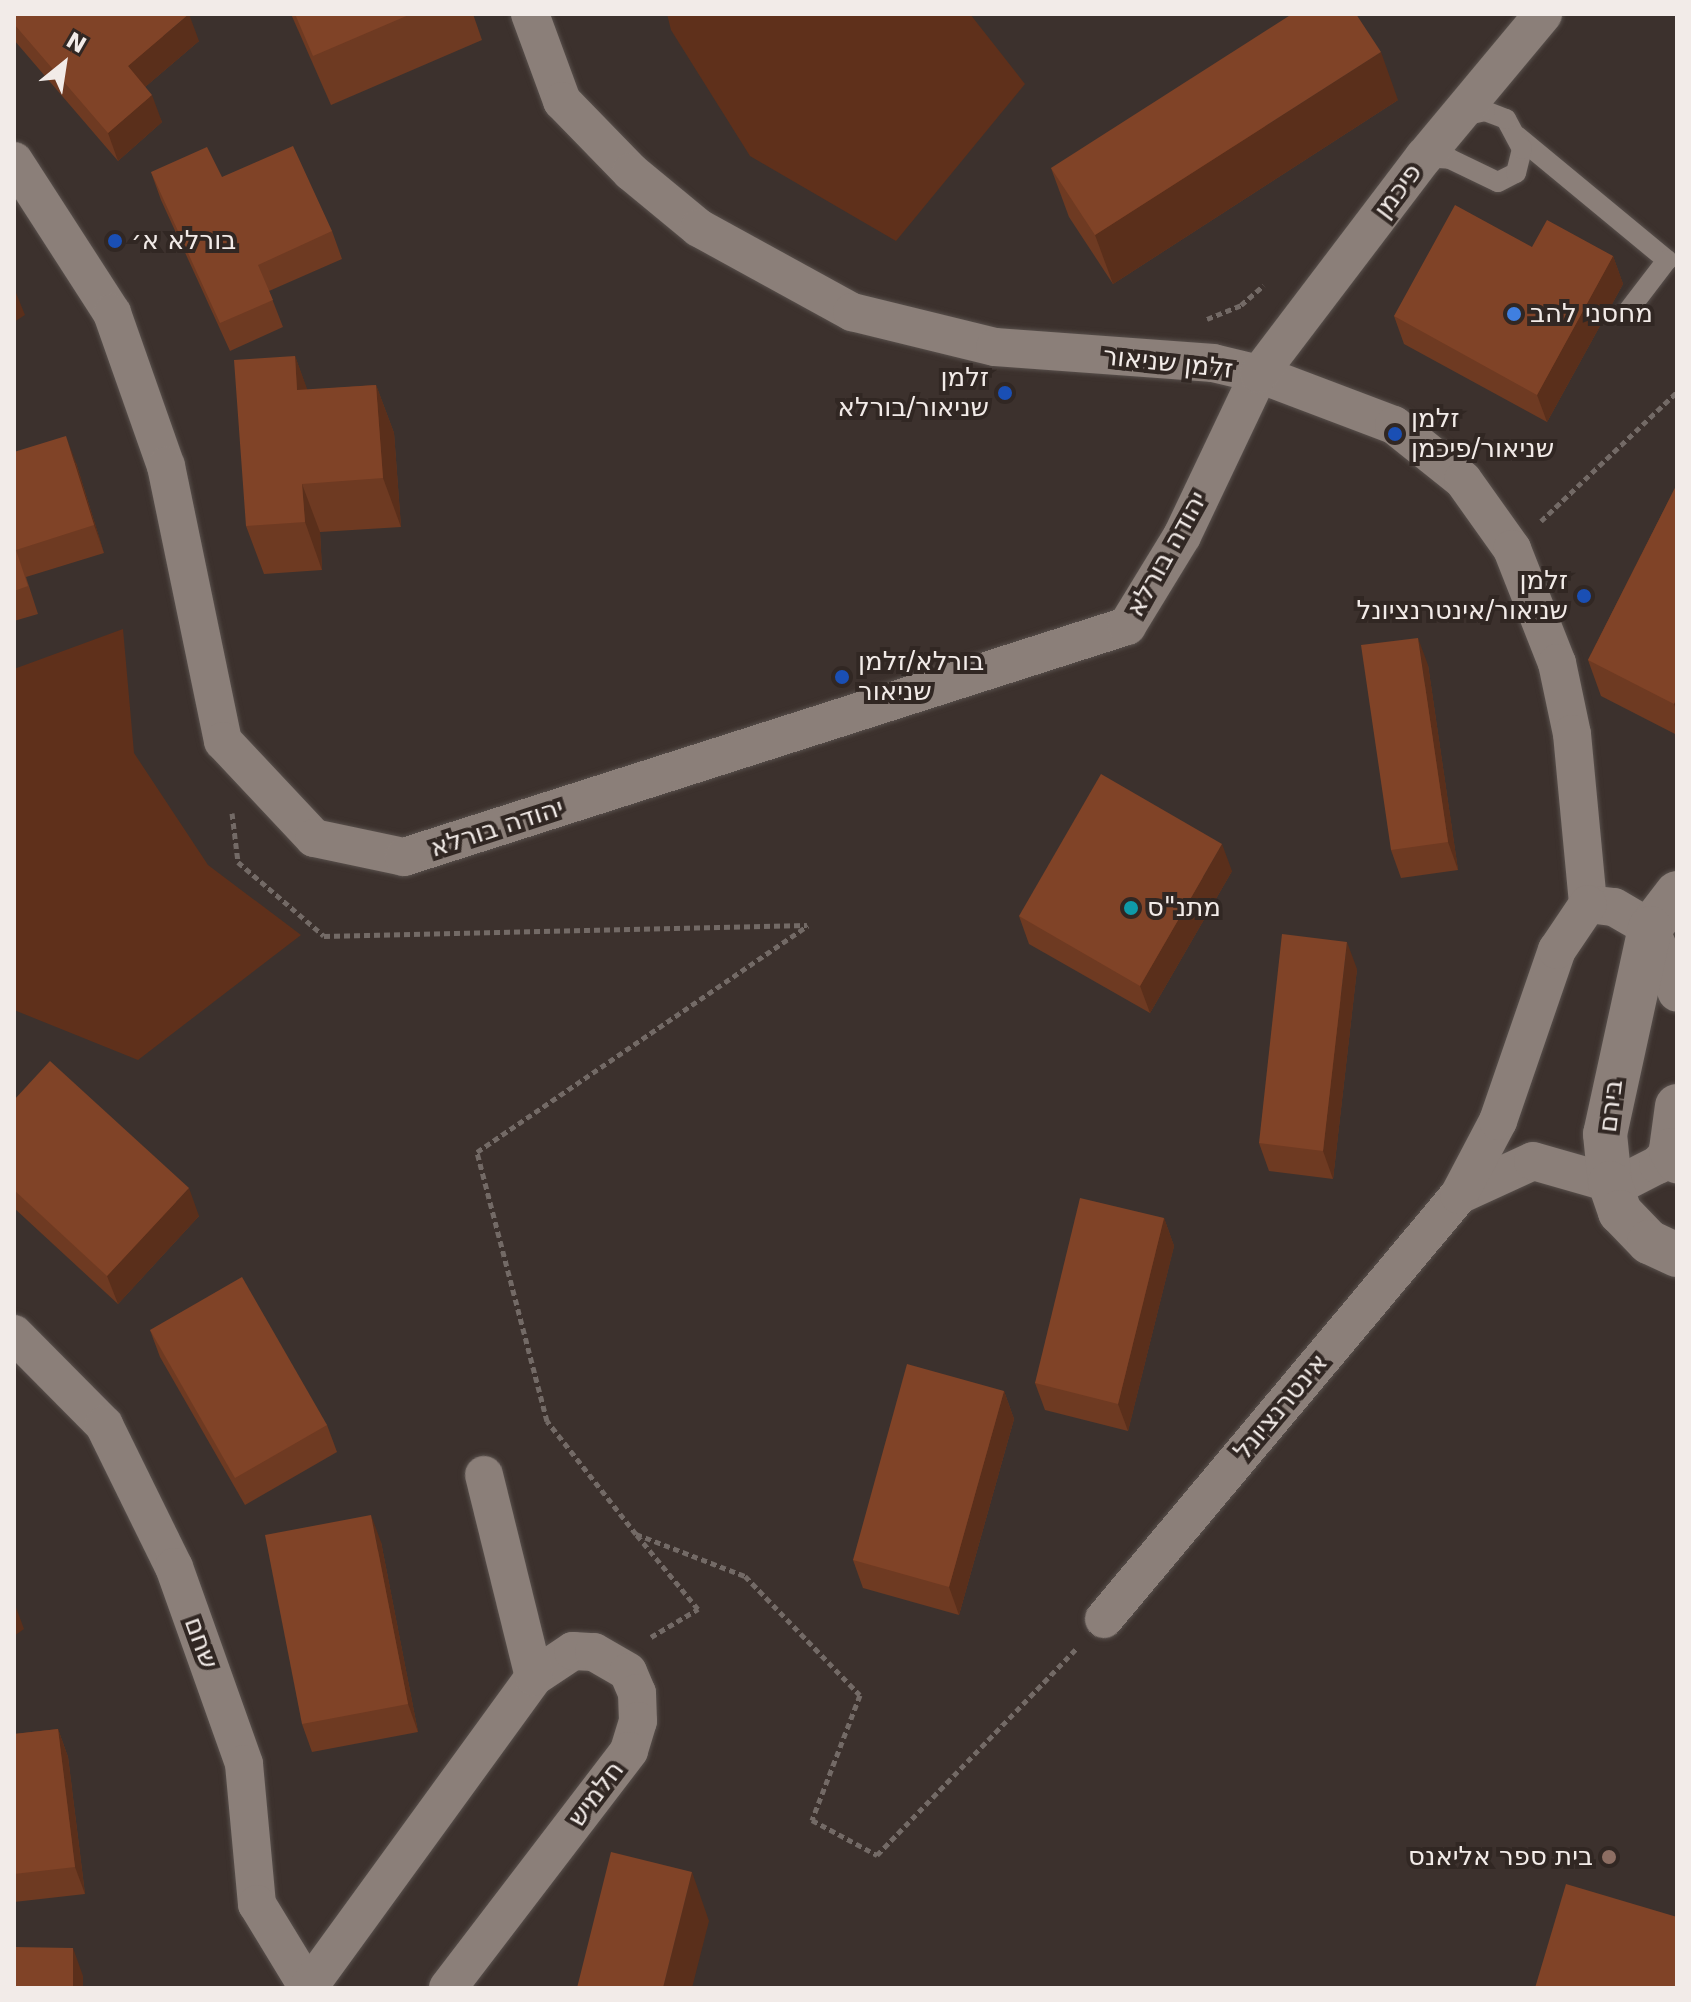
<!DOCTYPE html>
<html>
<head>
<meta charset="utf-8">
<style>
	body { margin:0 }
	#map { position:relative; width:1691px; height:2002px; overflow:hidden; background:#3c312d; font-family:"DejaVu Sans","Noto Sans Hebrew",sans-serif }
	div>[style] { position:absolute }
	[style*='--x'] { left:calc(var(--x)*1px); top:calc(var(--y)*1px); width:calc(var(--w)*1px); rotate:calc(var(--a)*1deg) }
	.green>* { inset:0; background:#5f301b }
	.path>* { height:5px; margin-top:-2.5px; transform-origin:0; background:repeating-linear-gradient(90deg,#736a66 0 6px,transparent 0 10px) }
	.roads { filter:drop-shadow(0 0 2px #58504c) drop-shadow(0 0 2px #58504c) }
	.service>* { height:20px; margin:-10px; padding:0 10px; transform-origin:10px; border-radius:10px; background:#8b7f79 }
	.minor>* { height:38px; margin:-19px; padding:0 19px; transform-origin:19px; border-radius:19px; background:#8b7f79 }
	.tertiary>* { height:44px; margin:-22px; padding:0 22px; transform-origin:22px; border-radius:22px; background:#8b7f79 }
	.wall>* { inset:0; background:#6e3a22 }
	.shaded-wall>* { inset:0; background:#5a2f1b }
	.building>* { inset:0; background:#804327 }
	.dots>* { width:22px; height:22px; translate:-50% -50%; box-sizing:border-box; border:4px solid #312723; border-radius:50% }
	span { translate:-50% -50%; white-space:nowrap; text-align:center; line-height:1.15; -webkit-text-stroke:8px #312723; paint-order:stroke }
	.street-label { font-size:26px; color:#f2ebe8 }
	.poi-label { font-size:26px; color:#f2ebe8 }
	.left { translate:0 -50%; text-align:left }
	.right { translate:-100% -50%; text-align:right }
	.frame { position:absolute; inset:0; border:16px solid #f2ebe8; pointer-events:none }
	.north { position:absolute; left:24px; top:24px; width:80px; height:80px; -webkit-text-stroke:6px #312723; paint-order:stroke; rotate:30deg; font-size:22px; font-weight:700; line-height:32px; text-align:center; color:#f2ebe8 }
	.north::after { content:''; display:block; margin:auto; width:28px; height:36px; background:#f2ebe8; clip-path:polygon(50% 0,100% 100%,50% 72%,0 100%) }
</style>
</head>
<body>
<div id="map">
	<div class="green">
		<div style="clip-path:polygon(667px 14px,970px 14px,1025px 84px,896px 241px,750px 156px,671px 30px)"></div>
		<div style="clip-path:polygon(123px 629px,134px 753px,208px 865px,301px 935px,138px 1060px,14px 1010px,14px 669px)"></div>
	</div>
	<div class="path">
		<div style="--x:1207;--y:319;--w:37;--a:-22"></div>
		<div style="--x:1241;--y:305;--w:30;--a:-41"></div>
		<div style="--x:1541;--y:521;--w:187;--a:-43.5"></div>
		<div style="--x:232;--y:813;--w:49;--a:83"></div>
		<div style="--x:238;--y:862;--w:113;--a:40.7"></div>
		<div style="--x:324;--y:936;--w:483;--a:-1.3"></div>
		<div style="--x:636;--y:1534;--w:144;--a:-128.2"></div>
		<div style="--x:547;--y:1421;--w:278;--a:-104.6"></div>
		<div style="--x:477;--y:1152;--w:401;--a:-34.4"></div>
		<div style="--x:651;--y:1637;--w:55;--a:-30.8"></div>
		<div style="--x:698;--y:1609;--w:97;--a:-129.6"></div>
		<div style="--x:636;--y:1534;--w:117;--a:21.1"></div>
		<div style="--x:745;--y:1576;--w:165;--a:46"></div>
		<div style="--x:860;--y:1695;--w:134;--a:111"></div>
		<div style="--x:812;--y:1820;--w:74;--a:28.3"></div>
		<div style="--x:877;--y:1855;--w:286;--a:-46"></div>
	</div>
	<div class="roads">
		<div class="service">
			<div style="--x:1517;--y:136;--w:195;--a:39.6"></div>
			<div style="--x:1667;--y:260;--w:64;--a:127.4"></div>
			<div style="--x:1424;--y:157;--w:26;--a:4"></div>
			<div style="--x:1450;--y:159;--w:53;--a:25.6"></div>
			<div style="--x:1498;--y:182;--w:20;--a:-27"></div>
			<div style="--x:1516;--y:173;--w:25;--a:-76"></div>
			<div style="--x:1522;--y:149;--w:34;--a:-118"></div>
			<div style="--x:1506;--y:119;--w:22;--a:-159"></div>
			<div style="--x:1485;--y:111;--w:27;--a:167"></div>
		</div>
		<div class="minor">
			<div style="--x:530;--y:14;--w:93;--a:69.8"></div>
			<div style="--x:562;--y:101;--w:99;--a:45.8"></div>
			<div style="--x:631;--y:172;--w:88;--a:39.5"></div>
			<div style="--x:699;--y:228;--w:175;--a:28.8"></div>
			<div style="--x:852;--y:312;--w:147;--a:13.8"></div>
			<div style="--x:995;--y:347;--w:219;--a:4.2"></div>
			<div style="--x:1213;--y:363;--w:47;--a:13.4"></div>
			<div style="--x:1259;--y:374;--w:144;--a:20.7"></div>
			<div style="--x:1394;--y:425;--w:88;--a:38.6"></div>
			<div style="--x:1463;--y:480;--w:85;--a:54.6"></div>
			<div style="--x:1512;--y:549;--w:123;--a:68.5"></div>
			<div style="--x:1557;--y:663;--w:73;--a:78.1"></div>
			<div style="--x:1572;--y:734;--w:171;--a:84.6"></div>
			<div style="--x:14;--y:161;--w:181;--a:57.2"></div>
			<div style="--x:112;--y:313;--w:162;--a:70.6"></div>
			<div style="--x:166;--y:466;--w:281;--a:78.3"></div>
			<div style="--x:223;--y:741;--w:133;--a:46.8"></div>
			<div style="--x:314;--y:838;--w:92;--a:11.9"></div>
			<div style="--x:404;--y:857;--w:759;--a:-17.72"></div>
			<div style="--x:1127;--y:626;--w:105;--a:-58.6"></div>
			<div style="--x:1182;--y:536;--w:179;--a:-64.6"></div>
			<div style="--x:1259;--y:374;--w:273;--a:-52.8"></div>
			<div style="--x:1424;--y:157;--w:186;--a:-50.2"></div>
			<div style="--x:1588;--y:904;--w:26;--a:7"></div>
			<div style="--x:1614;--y:907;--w:42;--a:30.3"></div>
			<div style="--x:1650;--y:928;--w:70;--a:67.4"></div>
			<div style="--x:1459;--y:1195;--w:81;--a:-24.7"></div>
			<div style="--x:1533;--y:1161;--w:80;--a:15.9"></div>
			<div style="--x:1610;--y:1183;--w:16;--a:-7"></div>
			<div style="--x:1626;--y:1181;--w:36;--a:-27"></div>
			<div style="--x:1658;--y:1165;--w:20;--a:-49"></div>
			<div style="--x:14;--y:1334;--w:128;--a:45.3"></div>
			<div style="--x:104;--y:1425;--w:158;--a:63.8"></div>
			<div style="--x:174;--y:1567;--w:209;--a:70.4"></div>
			<div style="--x:244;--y:1764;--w:141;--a:84.7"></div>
			<div style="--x:257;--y:1904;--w:98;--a:58.7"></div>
			<div style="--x:308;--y:1988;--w:384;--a:-54"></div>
			<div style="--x:534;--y:1677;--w:47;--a:-33.7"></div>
			<div style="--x:573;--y:1651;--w:21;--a:3"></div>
			<div style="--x:594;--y:1652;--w:39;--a:30"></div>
			<div style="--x:628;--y:1672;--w:23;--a:67"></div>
			<div style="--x:637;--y:1693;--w:28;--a:88"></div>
			<div style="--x:638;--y:1721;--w:31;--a:107"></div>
			<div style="--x:629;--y:1751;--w:298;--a:127.4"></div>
			<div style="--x:484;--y:1475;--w:208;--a:76.1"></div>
			<div style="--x:1104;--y:1619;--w:553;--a:-50.06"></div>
			<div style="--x:1459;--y:1195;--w:84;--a:-62.2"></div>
			<div style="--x:1498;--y:1121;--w:181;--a:-71"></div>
			<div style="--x:1557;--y:950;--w:55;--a:-56"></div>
		</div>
		<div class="tertiary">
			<div style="--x:1677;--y:893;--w:44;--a:127.6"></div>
			<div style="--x:1650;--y:928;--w:211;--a:102.3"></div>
			<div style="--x:1605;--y:1134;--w:49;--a:84.2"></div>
			<div style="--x:1610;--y:1183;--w:31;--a:71"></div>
			<div style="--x:1620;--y:1212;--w:42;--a:46"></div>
			<div style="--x:1649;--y:1242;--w:31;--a:25"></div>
			<div style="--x:1677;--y:1106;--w:44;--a:97.8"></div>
			<div style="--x:1671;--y:1150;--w:13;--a:61"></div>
		</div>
	</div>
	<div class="wall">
		<div style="clip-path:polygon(14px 14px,199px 41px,145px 87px,162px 122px,118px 161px,14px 40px)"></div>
		<div style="clip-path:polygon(291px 14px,473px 14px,482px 40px,331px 105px)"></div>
		<div style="clip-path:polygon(1398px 100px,1113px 284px,1069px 217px,1051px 168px)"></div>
		<div style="clip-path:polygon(151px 172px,222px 177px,332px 231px,342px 259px,269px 291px,283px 327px,230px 351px,161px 200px)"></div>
		<div style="clip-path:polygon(1532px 247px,1613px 256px,1623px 284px,1547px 422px,1404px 344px,1394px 316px)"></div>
		<div style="clip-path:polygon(295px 356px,307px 390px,376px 385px,394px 433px,401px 527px,320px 532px,322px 570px,264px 574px,246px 526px)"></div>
		<div style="clip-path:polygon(14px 452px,76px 463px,104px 553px,26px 577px,38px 614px,14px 621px)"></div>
		<div style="clip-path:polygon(1677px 484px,1677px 735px,1601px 696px,1588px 660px)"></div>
		<div style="clip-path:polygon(1428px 665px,1458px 870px,1401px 878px,1391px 850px)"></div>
		<div style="clip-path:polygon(1232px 871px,1150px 1013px,1029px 944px,1019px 916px)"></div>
		<div style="clip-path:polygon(1357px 969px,1333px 1179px,1269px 1171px,1259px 1143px)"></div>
		<div style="clip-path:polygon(14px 1100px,199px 1216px,118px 1304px,14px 1208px)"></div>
		<div style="clip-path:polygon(1164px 1218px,1174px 1246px,1128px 1431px,1045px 1410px,1035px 1383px)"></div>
		<div style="clip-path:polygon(150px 1330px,327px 1425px,337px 1452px,245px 1505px,160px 1357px)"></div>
		<div style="clip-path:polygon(1004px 1391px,1014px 1419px,959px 1615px,863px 1588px,853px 1560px)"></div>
		<div style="clip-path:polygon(381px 1542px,418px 1732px,312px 1752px,302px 1724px)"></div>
		<div style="clip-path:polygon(58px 1729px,68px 1757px,85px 1894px,14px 1902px,14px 1734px)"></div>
	</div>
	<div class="shaded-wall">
		<div style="clip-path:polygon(189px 14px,199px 41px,138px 93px,128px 66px)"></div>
		<div style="clip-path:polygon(1381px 52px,1398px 100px,1113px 284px,1095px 235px)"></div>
		<div style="clip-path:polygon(152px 95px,162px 122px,118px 161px,108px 133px)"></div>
		<div style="clip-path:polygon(1613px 256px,1623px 284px,1547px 422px,1537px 395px)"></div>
		<div style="clip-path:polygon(14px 288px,25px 315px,14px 322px)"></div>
		<div style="clip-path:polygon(295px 356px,313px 405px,297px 390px)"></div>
		<div style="clip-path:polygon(376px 385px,394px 433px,401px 527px,383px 478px)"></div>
		<div style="clip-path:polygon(66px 436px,76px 463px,104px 553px,94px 525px)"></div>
		<div style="clip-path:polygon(302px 484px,320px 532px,322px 570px,305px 522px)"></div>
		<div style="clip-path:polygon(1418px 638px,1428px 665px,1458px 870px,1448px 842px)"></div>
		<div style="clip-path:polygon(1677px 697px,1677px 713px,1674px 704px)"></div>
		<div style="clip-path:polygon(1222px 844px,1232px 871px,1150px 1013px,1140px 986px)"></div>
		<div style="clip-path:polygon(1347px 942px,1357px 969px,1333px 1179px,1323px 1151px)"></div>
		<div style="clip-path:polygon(189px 1188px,199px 1216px,118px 1304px,107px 1276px)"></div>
		<div style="clip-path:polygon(1164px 1218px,1174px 1246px,1128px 1431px,1118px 1404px)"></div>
		<div style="clip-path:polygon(1004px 1391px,1014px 1419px,959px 1615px,949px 1587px)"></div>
		<div style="clip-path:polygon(371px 1515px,381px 1542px,418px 1732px,408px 1704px)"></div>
		<div style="clip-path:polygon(14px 1602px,24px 1629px,14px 1636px)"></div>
		<div style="clip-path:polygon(58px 1729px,68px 1757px,85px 1894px,75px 1867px)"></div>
		<div style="clip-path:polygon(692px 1872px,709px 1921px,692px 1988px,663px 1988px)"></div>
		<div style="clip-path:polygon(73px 1948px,83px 1976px,83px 1988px,73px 1988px)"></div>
	</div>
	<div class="building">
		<div style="clip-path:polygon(14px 14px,189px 14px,128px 66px,152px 95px,108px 133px,14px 24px)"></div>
		<div style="clip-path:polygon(295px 14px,411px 14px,313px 56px)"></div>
		<div style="clip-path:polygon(1292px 14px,1356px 14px,1381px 52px,1095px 235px,1051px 168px)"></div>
		<div style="clip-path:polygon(293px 146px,332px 231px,258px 265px,273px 300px,220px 323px,151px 172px,207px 147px,222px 177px)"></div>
		<div style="clip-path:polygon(1455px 205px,1532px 247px,1547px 220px,1613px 256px,1537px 395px,1394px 316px)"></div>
		<div style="clip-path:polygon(295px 356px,297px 390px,376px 385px,383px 478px,302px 484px,305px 522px,246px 526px,234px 360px)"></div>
		<div style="clip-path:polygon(66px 436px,94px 525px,16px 550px,28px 586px,14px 591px,14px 452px)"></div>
		<div style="clip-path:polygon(1677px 484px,1677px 697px,1674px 704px,1588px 660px)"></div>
		<div style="clip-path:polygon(1418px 638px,1448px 842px,1391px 850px,1361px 645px)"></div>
		<div style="clip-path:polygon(1101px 774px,1222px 844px,1140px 986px,1019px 916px)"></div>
		<div style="clip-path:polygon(1282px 934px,1347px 942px,1323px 1151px,1259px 1143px)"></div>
		<div style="clip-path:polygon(50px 1061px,189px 1188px,107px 1276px,14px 1190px,14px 1100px)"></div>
		<div style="clip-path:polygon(1080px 1198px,1164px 1218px,1118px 1404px,1035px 1383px)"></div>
		<div style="clip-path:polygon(242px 1277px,327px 1425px,235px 1478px,150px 1330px)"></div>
		<div style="clip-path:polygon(907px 1364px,1004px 1391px,949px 1587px,853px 1560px)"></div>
		<div style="clip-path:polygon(371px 1515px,408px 1704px,302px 1724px,265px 1535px)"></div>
		<div style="clip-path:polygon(58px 1729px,75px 1867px,14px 1874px,14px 1734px)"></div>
		<div style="clip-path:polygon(611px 1852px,692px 1872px,663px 1988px,577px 1988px)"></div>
		<div style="clip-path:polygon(1566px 1884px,1677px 1917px,1677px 1988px,1535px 1988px)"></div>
		<div style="clip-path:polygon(14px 1947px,73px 1948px,73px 1988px,14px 1988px)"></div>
	</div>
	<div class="dots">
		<div style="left:115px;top:241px;background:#1a4fb4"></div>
		<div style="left:1514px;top:314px;background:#3f7fe0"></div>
		<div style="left:1005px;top:393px;background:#1a4fb4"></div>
		<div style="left:1395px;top:434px;background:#1a4fb4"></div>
		<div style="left:1584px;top:596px;background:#1a4fb4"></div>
		<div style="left:842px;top:677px;background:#1a4fb4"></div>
		<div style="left:1131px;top:908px;background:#0f9aa8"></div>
		<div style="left:1609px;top:1857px;background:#8d6e63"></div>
	</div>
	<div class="street-label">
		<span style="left:1398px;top:191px;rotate:-53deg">פיכמן</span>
		<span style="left:1168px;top:363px;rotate:6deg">זלמן שניאור</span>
		<span style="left:1167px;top:554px;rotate:-61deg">יהודה בורלא</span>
		<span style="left:497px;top:828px;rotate:-18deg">יהודה בורלא</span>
		<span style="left:1611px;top:1106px;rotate:-83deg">בירם</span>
		<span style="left:1281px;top:1407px;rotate:-50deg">אינטרנציונל</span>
		<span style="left:201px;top:1643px;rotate:70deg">שחם</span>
		<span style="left:596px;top:1794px;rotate:-53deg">חלמיש</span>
	</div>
	<div class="poi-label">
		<span class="left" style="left:131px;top:241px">בורלא א׳</span>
		<span class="left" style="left:1530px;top:314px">מחסני להב</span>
		<span class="right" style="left:989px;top:393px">זלמן<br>שניאור/בורלא</span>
		<span class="left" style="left:1411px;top:434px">זלמן<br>שניאור/פיכמן</span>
		<span class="right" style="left:1568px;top:596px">זלמן<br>שניאור/אינטרנציונל</span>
		<span class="left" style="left:858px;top:677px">בורלא/זלמן<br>שניאור</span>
		<span class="left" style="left:1147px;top:908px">מתנ"ס</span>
		<span class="right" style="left:1593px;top:1857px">בית ספר אליאנס</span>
	</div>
	<div class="frame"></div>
	<div class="north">N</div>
</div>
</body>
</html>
